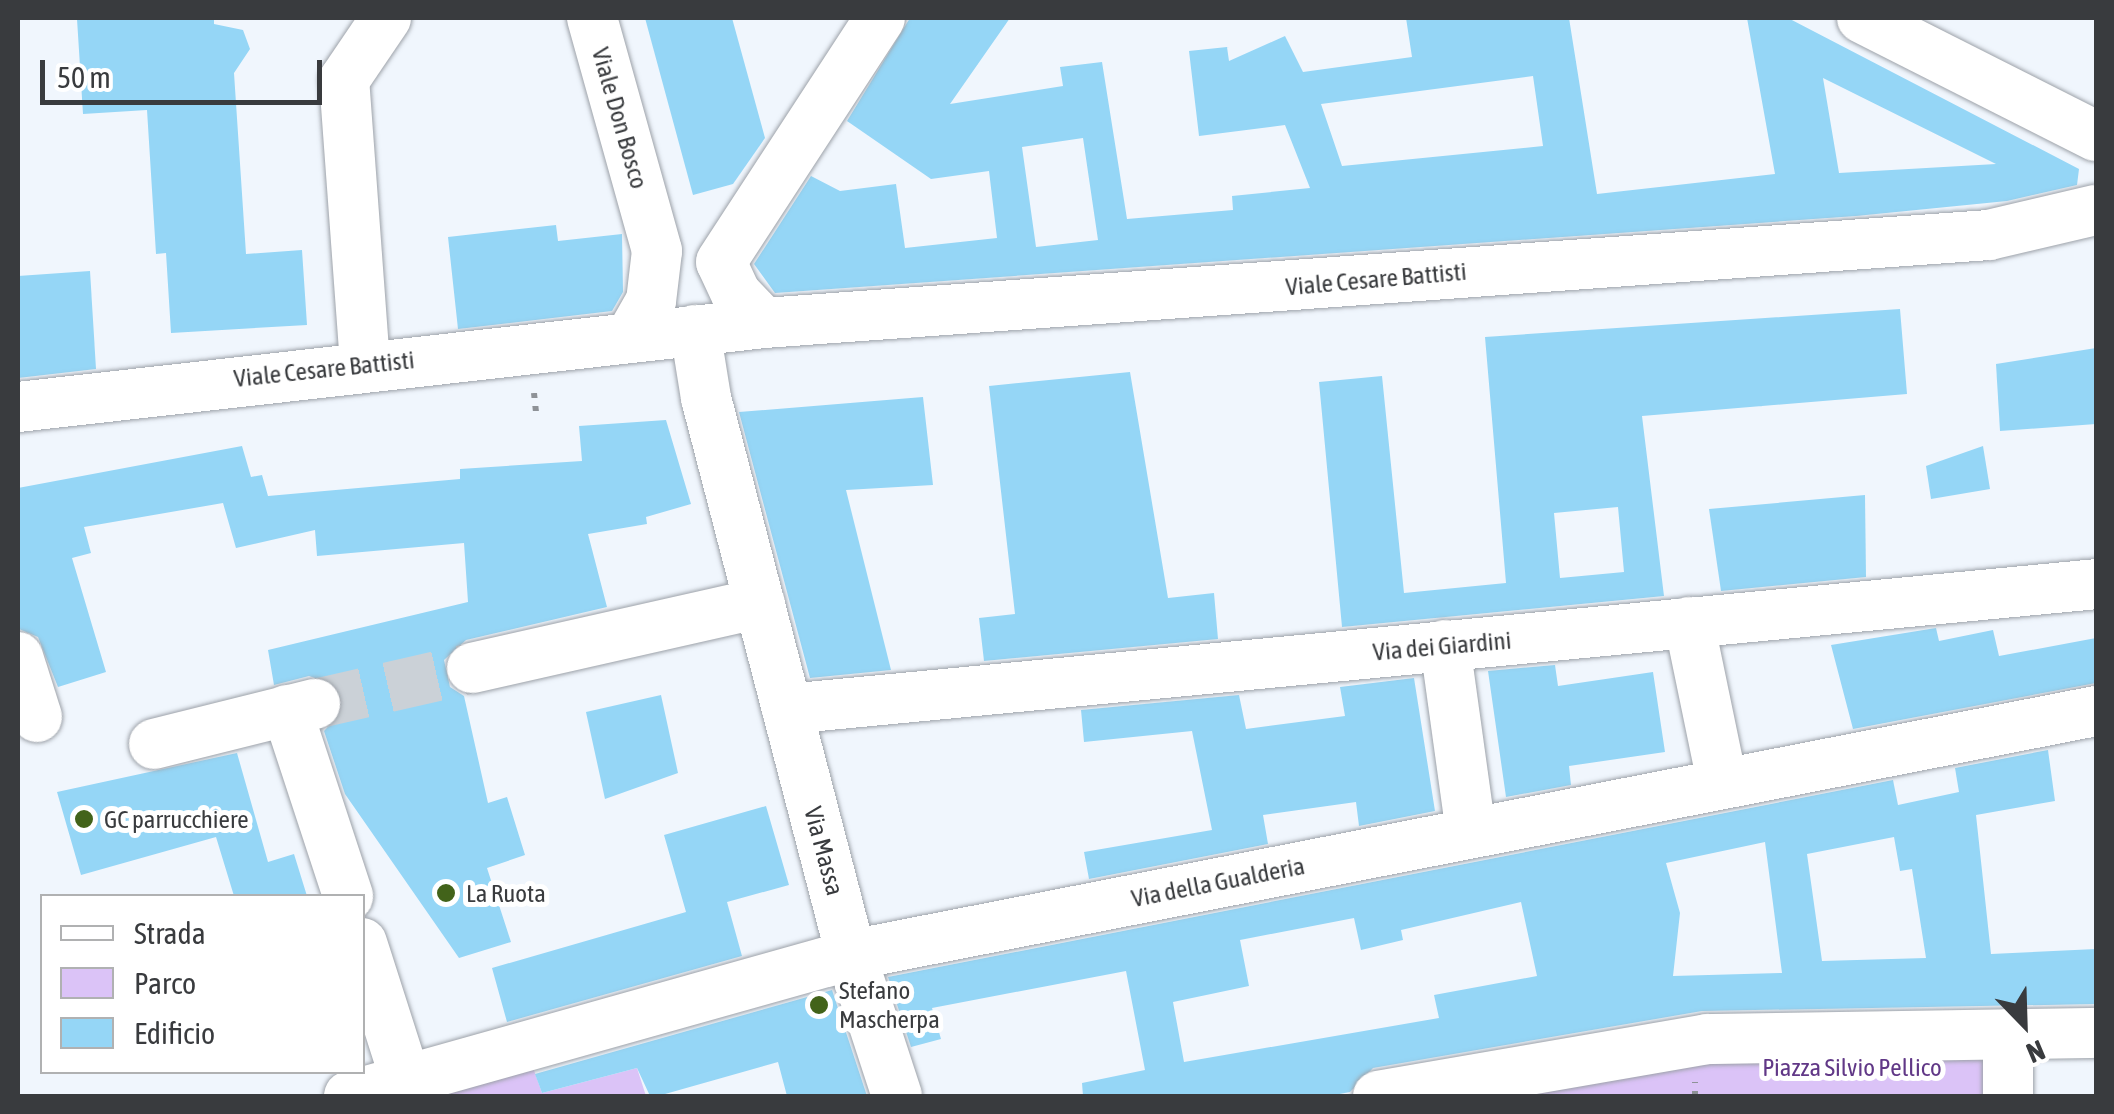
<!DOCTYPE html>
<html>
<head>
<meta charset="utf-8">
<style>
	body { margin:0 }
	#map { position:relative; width:2114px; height:1114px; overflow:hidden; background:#f0f6fd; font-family:"Asap Condensed",sans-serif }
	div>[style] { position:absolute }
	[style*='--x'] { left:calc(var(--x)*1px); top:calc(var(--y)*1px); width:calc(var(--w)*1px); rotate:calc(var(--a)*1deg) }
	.green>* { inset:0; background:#dbc3f7 }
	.building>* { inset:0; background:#95d6f6 }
	.minor-tunnel>* { height:50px; margin-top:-25px; transform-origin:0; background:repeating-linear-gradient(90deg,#cbd1d7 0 50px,transparent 0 75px) }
	.path>* { height:6px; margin-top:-3px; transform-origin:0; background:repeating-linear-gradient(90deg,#8e9297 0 5px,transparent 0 13px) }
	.roads { filter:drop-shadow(0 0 2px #9da2a9) drop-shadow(0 0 2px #9da2a9) }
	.minor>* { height:50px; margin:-25px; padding:0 25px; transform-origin:25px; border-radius:25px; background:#fff }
	.dots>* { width:28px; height:28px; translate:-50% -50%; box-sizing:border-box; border:5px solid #fff; border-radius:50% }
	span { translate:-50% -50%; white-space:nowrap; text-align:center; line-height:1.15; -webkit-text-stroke:10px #fff; paint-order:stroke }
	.street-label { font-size:25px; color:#393b3e }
	.poi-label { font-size:25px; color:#393b3e }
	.left { translate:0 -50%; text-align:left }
	.park-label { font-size:25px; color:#613887 }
	.frame { position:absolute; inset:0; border:20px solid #393b3e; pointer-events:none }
	.legend { position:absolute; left:40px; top:894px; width:325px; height:180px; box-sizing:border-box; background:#fff; border:2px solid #b0b1b2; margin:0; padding:12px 18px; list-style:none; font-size:30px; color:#393b3e }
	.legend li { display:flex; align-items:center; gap:20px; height:50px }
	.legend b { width:50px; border:2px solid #b0b1b2 }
	.north { position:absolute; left:1974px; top:974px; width:100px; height:100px; -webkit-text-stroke:8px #fff; paint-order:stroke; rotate:157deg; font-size:28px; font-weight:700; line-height:40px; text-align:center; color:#393b3e }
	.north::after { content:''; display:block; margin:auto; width:35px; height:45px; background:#393b3e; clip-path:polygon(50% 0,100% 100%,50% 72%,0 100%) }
	.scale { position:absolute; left:40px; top:60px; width:282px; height:45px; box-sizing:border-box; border:5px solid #393b3e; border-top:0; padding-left:12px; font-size:30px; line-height:35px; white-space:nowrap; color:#393b3e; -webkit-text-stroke:8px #fff; paint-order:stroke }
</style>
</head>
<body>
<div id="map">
	<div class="green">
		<div style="clip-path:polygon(2008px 1034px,2008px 1096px,1378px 1096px)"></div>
		<div style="clip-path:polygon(530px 1059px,542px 1093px,637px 1068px,646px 1096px,404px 1096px)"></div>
	</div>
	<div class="building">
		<div style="clip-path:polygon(123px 18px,214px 18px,214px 24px,243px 30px,250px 49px,234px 73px,246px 254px,302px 250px,307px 325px,171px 333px,166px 253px,156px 254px,147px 110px,83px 114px,77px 19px)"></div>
		<div style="clip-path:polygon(645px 18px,732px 18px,765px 138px,733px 184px,693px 195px)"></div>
		<div style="clip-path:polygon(evenodd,910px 18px,1010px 18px,950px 104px,1063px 86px,1060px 67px,1102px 62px,1127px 219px,1233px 210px,1232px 196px,1310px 188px,1285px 125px,1199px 136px,1189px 51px,1227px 47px,1229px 61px,1285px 36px,1303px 72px,1412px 57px,1406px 18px,1569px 18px,1597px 194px,1775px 174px,1747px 18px,1788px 18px,2079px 169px,2077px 185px,2007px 201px,1856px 216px,775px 293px,754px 264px,811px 176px,840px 191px,896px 184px,905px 248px,997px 238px,989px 171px,931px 179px,847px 121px,910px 18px,1533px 76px,1543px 146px,1342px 166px,1321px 104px,1533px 76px,910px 18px,1823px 78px,1996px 164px,1839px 173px,1823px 78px,910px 18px,1083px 138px,1098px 240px,1036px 247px,1022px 147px,1083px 138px)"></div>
		<div style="clip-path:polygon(556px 225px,558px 241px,622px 234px,623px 292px,612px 311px,458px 329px,448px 237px)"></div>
		<div style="clip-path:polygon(90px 271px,96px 369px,18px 378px,18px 276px)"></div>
		<div style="clip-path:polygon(evenodd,1900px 309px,1907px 394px,1642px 416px,1664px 596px,1342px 627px,1319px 382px,1382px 376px,1404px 593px,1506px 583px,1485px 337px,1900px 309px,1618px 507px,1624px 572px,1560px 578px,1554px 513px,1618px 507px)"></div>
		<div style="clip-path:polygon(2096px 348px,2096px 424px,2000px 431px,1996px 364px)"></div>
		<div style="clip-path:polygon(1130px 372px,1168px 598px,1214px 593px,1218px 639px,984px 661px,979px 618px,1015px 614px,989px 386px)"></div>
		<div style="clip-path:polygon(923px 397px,933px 485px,846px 490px,891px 670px,810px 678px,739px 412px)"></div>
		<div style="clip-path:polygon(666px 420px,691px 504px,646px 517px,647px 524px,588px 534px,607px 607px,466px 640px,444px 660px,450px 687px,464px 696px,488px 803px,507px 797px,525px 855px,487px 868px,511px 942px,459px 958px,345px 794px,324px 731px,343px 711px,336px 685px,309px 676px,274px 685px,268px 650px,468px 602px,464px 543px,317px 556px,315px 530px,236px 548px,223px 503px,84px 527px,91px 553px,72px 558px,106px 672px,58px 687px,38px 637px,19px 629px,18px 488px,242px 446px,251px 477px,262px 475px,268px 496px,460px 479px,460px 469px,582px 461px,579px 426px)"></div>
		<div style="clip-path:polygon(1983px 446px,1990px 489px,1931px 499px,1926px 466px)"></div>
		<div style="clip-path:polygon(1865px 495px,1866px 577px,1721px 591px,1709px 509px)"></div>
		<div style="clip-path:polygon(1936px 628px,1939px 641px,1993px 630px,1999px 656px,2096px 638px,2096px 683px,1853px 729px,1831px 645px)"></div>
		<div style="clip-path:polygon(1555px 665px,1558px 686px,1653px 672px,1665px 752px,1569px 766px,1571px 785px,1506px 797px,1488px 671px)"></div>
		<div style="clip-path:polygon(1414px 678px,1435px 811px,1359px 826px,1356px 802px,1263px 815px,1268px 844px,1089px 879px,1084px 852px,1212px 830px,1192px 731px,1084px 742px,1081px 710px,1239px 695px,1246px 729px,1345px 716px,1340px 687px)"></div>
		<div style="clip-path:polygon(661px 695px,678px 773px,605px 799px,586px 712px)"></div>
		<div style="clip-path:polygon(evenodd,2048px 750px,2055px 801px,1976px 815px,1991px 954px,2096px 949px,2096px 1004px,1702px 1011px,1373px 1068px,1350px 1092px,1329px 1096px,1083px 1096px,1082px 1083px,1145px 1070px,1126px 971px,932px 1008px,941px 1039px,911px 1047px,888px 977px,1893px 780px,1898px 805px,1959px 792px,1955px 768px,2048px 750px,1894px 837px,1900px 871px,1912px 869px,1926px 958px,1822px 961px,1807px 854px,1894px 837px,2048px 750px,1765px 842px,1782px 973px,1673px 976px,1680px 913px,1666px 863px,1765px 842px,2048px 750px,1521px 902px,1537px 976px,1434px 995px,1439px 1018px,1184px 1062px,1173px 1002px,1249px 986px,1240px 940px,1354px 918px,1361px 950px,1403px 940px,1401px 930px,1521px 902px)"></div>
		<div style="clip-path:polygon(237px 753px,268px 862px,294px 854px,307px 896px,234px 896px,216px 837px,81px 875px,57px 792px)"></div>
		<div style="clip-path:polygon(766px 806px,789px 885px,727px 902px,742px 956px,507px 1022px,492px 968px,686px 912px,664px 835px)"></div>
		<div style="clip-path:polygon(832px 990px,867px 1096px,787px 1096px,778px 1062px,658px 1096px,650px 1096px,637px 1068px,542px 1093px,535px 1074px)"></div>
	</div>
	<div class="minor-tunnel">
		<div style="--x:315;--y:704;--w:161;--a:-12.9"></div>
	</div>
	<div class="path">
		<div style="--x:534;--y:393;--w:20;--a:84"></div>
		<div style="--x:1695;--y:1096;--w:14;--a:-90"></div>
	</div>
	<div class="roads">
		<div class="minor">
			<div style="--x:592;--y:18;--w:242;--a:74.4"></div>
			<div style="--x:657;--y:251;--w:50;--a:96.8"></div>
			<div style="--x:651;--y:301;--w:40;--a:119.7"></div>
			<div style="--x:1862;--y:18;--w:262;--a:26.8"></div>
			<div style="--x:764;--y:323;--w:40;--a:-134"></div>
			<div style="--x:736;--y:294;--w:35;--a:-115"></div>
			<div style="--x:721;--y:262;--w:291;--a:-56.9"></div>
			<div style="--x:695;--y:330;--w:69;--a:80.8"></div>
			<div style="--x:706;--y:398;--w:576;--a:75.41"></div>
			<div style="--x:851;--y:955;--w:148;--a:71.9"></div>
			<div style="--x:365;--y:364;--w:285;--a:-94.2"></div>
			<div style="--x:344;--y:80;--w:75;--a:-55.9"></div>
			<div style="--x:18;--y:407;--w:751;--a:-6.42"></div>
			<div style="--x:764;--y:323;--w:1228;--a:-4.11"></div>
			<div style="--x:1989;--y:235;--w:110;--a:-13.2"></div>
			<div style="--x:1689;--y:622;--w:162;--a:78.3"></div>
			<div style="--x:1445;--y:645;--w:189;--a:82.1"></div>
			<div style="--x:18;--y:657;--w:63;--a:72.4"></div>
			<div style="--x:472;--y:668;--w:295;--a:-12.7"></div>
			<div style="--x:787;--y:709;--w:1315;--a:-5.45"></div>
			<div style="--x:287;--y:710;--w:196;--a:71.8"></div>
			<div style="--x:154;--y:744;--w:166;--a:-14"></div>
			<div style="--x:362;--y:943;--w:145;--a:72.3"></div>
			<div style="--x:2008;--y:1034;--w:62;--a:90"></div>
			<div style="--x:349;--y:1096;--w:521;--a:-15.69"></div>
			<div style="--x:851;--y:955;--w:1269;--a:-11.09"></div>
			<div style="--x:1378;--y:1096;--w:334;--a:-9.8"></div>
			<div style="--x:1707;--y:1039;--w:389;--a:-0.9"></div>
		</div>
	</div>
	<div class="dots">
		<div style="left:84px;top:819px;background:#42631a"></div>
		<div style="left:446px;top:893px;background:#42631a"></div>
		<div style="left:819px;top:1005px;background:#42631a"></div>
	</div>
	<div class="street-label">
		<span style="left:620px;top:118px;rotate:74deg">Viale Don Bosco</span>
		<span style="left:1376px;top:279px;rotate:-5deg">Viale Cesare Battisti</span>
		<span style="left:324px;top:369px;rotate:-6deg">Viale Cesare Battisti</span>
		<span style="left:1442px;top:646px;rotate:-5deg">Via dei Giardini</span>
		<span style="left:824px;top:851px;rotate:75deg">Via Massa</span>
		<span style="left:1218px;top:882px;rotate:-11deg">Via della Gualderia</span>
	</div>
	<div class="poi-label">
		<span class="left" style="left:104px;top:819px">GC parrucchiere</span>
		<span class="left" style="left:466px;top:893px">La Ruota</span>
		<span class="left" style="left:839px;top:1005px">Stefano<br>Mascherpa</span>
	</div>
	<div class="park-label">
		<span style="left:1852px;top:1067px">Piazza Silvio Pellico</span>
	</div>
	<div class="frame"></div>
	<ul class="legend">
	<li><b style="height:12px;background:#fff"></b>Strada</li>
	<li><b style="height:28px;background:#dbc3f7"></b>Parco</li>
	<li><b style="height:28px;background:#95d6f6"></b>Edificio</li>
	</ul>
	<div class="north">N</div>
	<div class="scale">50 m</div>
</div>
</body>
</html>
